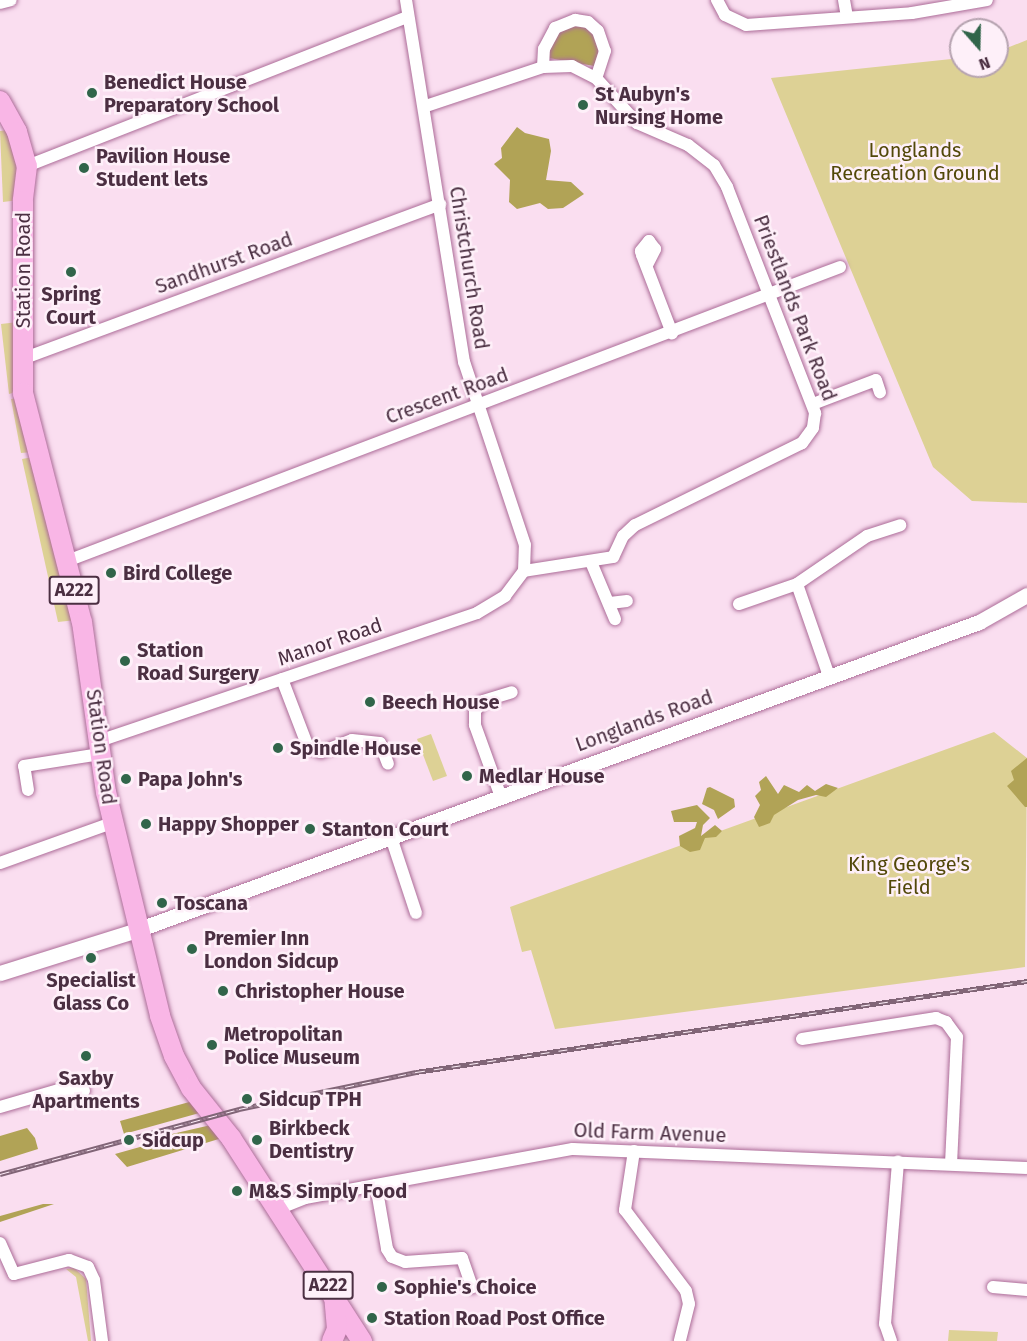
<!DOCTYPE html>
<html>
<head>
<meta charset="utf-8">
<style>
	body { margin:0 }
	#map { position:relative; width:1027px; height:1341px; overflow:hidden; background:#fadef0; font-family:"Fira Sans",sans-serif }
	div>[style] { position:absolute }
	[style*='--x'] { left:calc(var(--x)*1px); top:calc(var(--y)*1px); width:calc(var(--w)*1px); rotate:calc(var(--a)*1deg) }
	.green>* { inset:0; background:#ddd195 }
	.forest>* { inset:0; background:#b1a356 }
	.roads { filter:drop-shadow(0 0 2px #ac6c98) drop-shadow(0 0 2px #ac6c98) }
	.minor>* { height:12px; margin:-6px; padding:0 6px; transform-origin:6px; border-radius:6px; background:#fff }
	.tertiary>* { height:15px; margin:-7.5px; padding:0 7.5px; transform-origin:7.5px; border-radius:7.5px; background:#fff }
	.primary>* { height:20px; margin:-10px; padding:0 10px; transform-origin:10px; border-radius:10px; background:#f9b6e6 }
	.rail>* { height:5px; margin-top:-2.5px; transform-origin:0; background:repeating-linear-gradient(90deg,#fef0f9 0 9px,#816577 0 18px); box-sizing:border-box; border-block:2px solid #816577 }
	.dots>* { width:16px; height:16px; translate:-50% -50%; box-sizing:border-box; border:3px solid #fef0f9; border-radius:50% }
	span { translate:-50% -50%; white-space:nowrap; text-align:center; line-height:1.15; -webkit-text-stroke:5px #fef0f9; paint-order:stroke }
	.shield-label span { padding:2px 4px; background:#fef0f9; border:2px solid; border-radius:4px; -webkit-text-stroke-width:0 }
	.shield-label { font-size:18px; color:#4b2f42; font-weight:700 }
	.poi-label { font-size:20px; color:#4b2f42; font-weight:700 }
	.left { translate:0 -50%; text-align:left }
	.park-label { font-size:20px; color:#524809 }
	.street-label { font-size:20px; color:#4b2f42 }
	.north { position:absolute; left:949px; top:18px; width:60px; height:60px; box-sizing:border-box; background:#fef0f9; border:2px solid #b6a3b0; border-radius:50%; rotate:160deg; font-size:16px; font-weight:700; line-height:24px; text-align:center; color:#4b2f42 }
	.north::after { content:''; display:block; margin:auto; width:21px; height:27px; background:#31654a; clip-path:polygon(50% 0,100% 100%,50% 72%,0 100%) }
</style>
</head>
<body>
<div id="map">
	<div class="green">
		<div style="clip-path:polygon(1027px 40px,1027px 503px,972px 501px,933px 467px,771px 78px,961px 58px,961px 66px,997px 66px,997px 52px)"></div>
		<div style="clip-path:polygon(9px 130px,20px 173px,19px 200px,3px 202px,0 131px)"></div>
		<div style="clip-path:polygon(18px 322px,16px 392px,9px 394px,1px 324px)"></div>
		<div style="clip-path:polygon(18px 398px,32px 452px,21px 453px,11px 399px)"></div>
		<div style="clip-path:polygon(33px 457px,65px 578px,49px 581px,22px 459px)"></div>
		<div style="clip-path:polygon(67px 583px,76px 620px,58px 622px,50px 586px)"></div>
		<div style="clip-path:polygon(994px 732px,1027px 758px,1025px 967px,555px 1029px,531px 950px,522px 952px,510px 907px)"></div>
		<div style="clip-path:polygon(431px 734px,447px 776px,433px 781px,417px 739px)"></div>
		<div style="clip-path:polygon(74px 1268px,86px 1279px,91px 1341px,88px 1341px,76px 1277px,66px 1269px)"></div>
		<div style="clip-path:polygon(949px 1330px,998px 1332px,997px 1341px,948px 1341px)"></div>
	</div>
	<div class="forest">
		<div style="clip-path:polygon(583px 24px,591px 29px,600px 48px,594px 66px,549px 58px,548px 51px,559px 32px,568px 25px)"></div>
		<div style="clip-path:polygon(517px 127px,525px 133px,549px 139px,551px 151px,546px 180px,571px 182px,584px 194px,563px 208px,548px 209px,540px 203px,517px 209px,509px 202px,510px 180px,494px 164px,502px 158px,501px 148px)"></div>
		<div style="clip-path:polygon(1027px 758px,1027px 807px,1025px 807px,1007px 786px,1014px 780px,1011px 771px)"></div>
		<div style="clip-path:polygon(766px 776px,778px 794px,784px 785px,799px 792px,807px 785px,815px 791px,826px 784px,838px 788px,826px 797px,816px 795px,798px 800px,774px 815px,770px 823px,759px 827px,754px 817px,760px 805px,755px 796px,761px 790px,759px 782px)"></div>
		<div style="clip-path:polygon(710px 787px,734px 799px,735px 807px,718px 819px,714px 810px,702px 804px,707px 788px)"></div>
		<div style="clip-path:polygon(697px 805px,710px 818px,703px 825px,701px 836px,715px 825px,722px 831px,716px 837px,705px 838px,700px 850px,690px 852px,680px 846px,679px 836px,695px 828px,697px 822px,674px 822px,671px 811px)"></div>
		<div style="clip-path:polygon(193px 1101px,203px 1112px,124px 1134px,120px 1121px)"></div>
		<div style="clip-path:polygon(211px 1125px,222px 1138px,127px 1167px,115px 1154px,172px 1138px,172px 1134px)"></div>
		<div style="clip-path:polygon(27px 1128px,35px 1138px,38px 1149px,0 1161px,0 1136px)"></div>
		<div style="clip-path:polygon(43px 1204px,54px 1204px,0 1222px,0 1216px)"></div>
	</div>
	<div class="roads">
		<div class="minor">
			<div style="--x:717;--y:0;--w:17;--a:62"></div>
			<div style="--x:725;--y:15;--w:23;--a:25"></div>
			<div style="--x:746;--y:25;--w:166;--a:-4.1"></div>
			<div style="--x:912;--y:13;--w:76;--a:-9.8"></div>
			<div style="--x:844;--y:0;--w:17;--a:80"></div>
			<div style="--x:0;--y:3;--w:11;--a:-15"></div>
			<div style="--x:543;--y:67;--w:18;--a:-87"></div>
			<div style="--x:544;--y:49;--w:24;--a:-62"></div>
			<div style="--x:555;--y:28;--w:22;--a:-22"></div>
			<div style="--x:575;--y:20;--w:13;--a:9"></div>
			<div style="--x:588;--y:22;--w:13;--a:42"></div>
			<div style="--x:598;--y:31;--w:21;--a:71"></div>
			<div style="--x:605;--y:51;--w:28;--a:108"></div>
			<div style="--x:426;--y:106;--w:123;--a:-18.4"></div>
			<div style="--x:543;--y:67;--w:29;--a:-2"></div>
			<div style="--x:572;--y:66;--w:27;--a:27"></div>
			<div style="--x:596;--y:78;--w:61;--a:47.7"></div>
			<div style="--x:637;--y:123;--w:56;--a:23.3"></div>
			<div style="--x:688;--y:145;--w:33;--a:38"></div>
			<div style="--x:714;--y:165;--w:26;--a:59"></div>
			<div style="--x:727;--y:187;--w:243;--a:68.7"></div>
			<div style="--x:815;--y:413;--w:15;--a:98"></div>
			<div style="--x:813;--y:428;--w:19;--a:126"></div>
			<div style="--x:802;--y:443;--w:186;--a:153.8"></div>
			<div style="--x:635;--y:525;--w:16;--a:137"></div>
			<div style="--x:623;--y:536;--w:23;--a:115"></div>
			<div style="--x:613;--y:557;--w:90;--a:171.1"></div>
			<div style="--x:27;--y:166;--w:409;--a:-21.4"></div>
			<div style="--x:647;--y:265;--w:18;--a:-63"></div>
			<div style="--x:655;--y:249;--w:10;--a:-127"></div>
			<div style="--x:649;--y:241;--w:13;--a:129"></div>
			<div style="--x:641;--y:251;--w:4;--a:76"></div>
			<div style="--x:642;--y:255;--w:84;--a:69"></div>
			<div style="--x:22;--y:359;--w:446;--a:-20.3"></div>
			<div style="--x:813;--y:404;--w:67;--a:-20.9"></div>
			<div style="--x:876;--y:380;--w:13;--a:72"></div>
			<div style="--x:67;--y:561;--w:827;--a:-20.82"></div>
			<div style="--x:591;--y:562;--w:62;--a:67.2"></div>
			<div style="--x:610;--y:603;--w:17;--a:-7"></div>
			<div style="--x:739;--y:604;--w:61;--a:-19"></div>
			<div style="--x:829;--y:676;--w:97;--a:-109.2"></div>
			<div style="--x:797;--y:584;--w:85;--a:-34.4"></div>
			<div style="--x:867;--y:536;--w:35;--a:-18"></div>
			<div style="--x:282;--y:679;--w:73;--a:69.1"></div>
			<div style="--x:308;--y:747;--w:14;--a:21"></div>
			<div style="--x:321;--y:752;--w:33;--a:-21"></div>
			<div style="--x:352;--y:740;--w:28;--a:6"></div>
			<div style="--x:380;--y:743;--w:22;--a:69"></div>
			<div style="--x:99;--y:741;--w:399;--a:-18.7"></div>
			<div style="--x:477;--y:613;--w:33;--a:-31"></div>
			<div style="--x:505;--y:596;--w:31;--a:-53"></div>
			<div style="--x:524;--y:571;--w:26;--a:-88"></div>
			<div style="--x:525;--y:545;--w:193;--a:-108.4"></div>
			<div style="--x:464;--y:362;--w:367;--a:-99.1"></div>
			<div style="--x:28;--y:790;--w:24;--a:-99"></div>
			<div style="--x:24;--y:766;--w:77;--a:-9"></div>
			<div style="--x:501;--y:797;--w:77;--a:-109.9"></div>
			<div style="--x:475;--y:725;--w:14;--a:-90"></div>
			<div style="--x:475;--y:711;--w:13;--a:-51"></div>
			<div style="--x:483;--y:701;--w:30;--a:-17"></div>
			<div style="--x:391;--y:837;--w:80;--a:71.8"></div>
			<div style="--x:0;--y:863;--w:119;--a:-19.7"></div>
			<div style="--x:802;--y:1039;--w:136;--a:-8.9"></div>
			<div style="--x:936;--y:1018;--w:11;--a:22"></div>
			<div style="--x:946;--y:1022;--w:19;--a:54"></div>
			<div style="--x:957;--y:1037;--w:127;--a:92.7"></div>
			<div style="--x:0;--y:1107;--w:60;--a:-16.3"></div>
			<div style="--x:58;--y:1090;--w:26;--a:2"></div>
			<div style="--x:634;--y:1151;--w:60;--a:98.7"></div>
			<div style="--x:625;--y:1210;--w:101;--a:53"></div>
			<div style="--x:686;--y:1291;--w:13;--a:77"></div>
			<div style="--x:689;--y:1304;--w:38;--a:104"></div>
			<div style="--x:376;--y:1185;--w:65;--a:80.2"></div>
			<div style="--x:387;--y:1249;--w:9;--a:58"></div>
			<div style="--x:392;--y:1257;--w:14;--a:21"></div>
			<div style="--x:405;--y:1262;--w:57;--a:-4"></div>
			<div style="--x:462;--y:1258;--w:31;--a:71"></div>
			<div style="--x:278;--y:1209;--w:29;--a:-22"></div>
			<div style="--x:305;--y:1198;--w:272;--a:-10.4"></div>
			<div style="--x:573;--y:1149;--w:454;--a:2.4"></div>
			<div style="--x:0;--y:1243;--w:34;--a:66"></div>
			<div style="--x:14;--y:1274;--w:57;--a:-14.3"></div>
			<div style="--x:69;--y:1260;--w:20;--a:20"></div>
			<div style="--x:88;--y:1267;--w:14;--a:65"></div>
			<div style="--x:94;--y:1280;--w:62;--a:82.5"></div>
			<div style="--x:993;--y:1287;--w:34;--a:5"></div>
			<div style="--x:891;--y:1341;--w:18;--a:-109"></div>
			<div style="--x:885;--y:1324;--w:163;--a:-85.4"></div>
		</div>
		<div class="tertiary">
			<div style="--x:0;--y:973;--w:144;--a:-17.4"></div>
			<div style="--x:137;--y:930;--w:897;--a:-20.09"></div>
			<div style="--x:979;--y:622;--w:55;--a:-29.4"></div>
		</div>
		<div class="primary">
			<div style="--x:0;--y:101;--w:35;--a:61"></div>
			<div style="--x:17;--y:132;--w:35;--a:74"></div>
			<div style="--x:27;--y:166;--w:35;--a:97"></div>
			<div style="--x:23;--y:201;--w:192;--a:90"></div>
			<div style="--x:23;--y:393;--w:236;--a:75.6"></div>
			<div style="--x:82;--y:622;--w:172;--a:82"></div>
			<div style="--x:106;--y:792;--w:230;--a:76.4"></div>
			<div style="--x:160;--y:1016;--w:42;--a:70.7"></div>
			<div style="--x:174;--y:1056;--w:36;--a:62"></div>
			<div style="--x:191;--y:1088;--w:64;--a:51.3"></div>
			<div style="--x:231;--y:1138;--w:242;--a:57.2"></div>
			<div style="--x:332;--y:1341;--w:13;--a:-67"></div>
			<div style="--x:337;--y:1329;--w:32;--a:-95"></div>
		</div>
	</div>
	<div class="rail">
		<div style="--x:0;--y:1174;--w:248;--a:-15.2"></div>
		<div style="--x:239;--y:1109;--w:181;--a:-11.8"></div>
		<div style="--x:416;--y:1072;--w:618;--a:-8.47"></div>
	</div>
	<div class="dots">
		<div style="left:92px;top:93px;background:#31654a"></div>
		<div style="left:583px;top:105px;background:#31654a"></div>
		<div style="left:84px;top:168px;background:#31654a"></div>
		<div style="left:71px;top:272px;background:#31654a"></div>
		<div style="left:111px;top:573px;background:#31654a"></div>
		<div style="left:125px;top:661px;background:#31654a"></div>
		<div style="left:370px;top:702px;background:#31654a"></div>
		<div style="left:278px;top:748px;background:#31654a"></div>
		<div style="left:467px;top:776px;background:#31654a"></div>
		<div style="left:126px;top:779px;background:#31654a"></div>
		<div style="left:146px;top:824px;background:#31654a"></div>
		<div style="left:310px;top:829px;background:#31654a"></div>
		<div style="left:162px;top:903px;background:#31654a"></div>
		<div style="left:192px;top:949px;background:#31654a"></div>
		<div style="left:91px;top:958px;background:#31654a"></div>
		<div style="left:223px;top:991px;background:#31654a"></div>
		<div style="left:212px;top:1045px;background:#31654a"></div>
		<div style="left:86px;top:1056px;background:#31654a"></div>
		<div style="left:247px;top:1099px;background:#31654a"></div>
		<div style="left:129px;top:1140px;background:#31654a"></div>
		<div style="left:257px;top:1140px;background:#31654a"></div>
		<div style="left:237px;top:1191px;background:#31654a"></div>
		<div style="left:382px;top:1287px;background:#31654a"></div>
		<div style="left:372px;top:1318px;background:#31654a"></div>
	</div>
	<div class="shield-label">
		<span style="left:74px;top:590px">A222</span>
		<span style="left:328px;top:1285px">A222</span>
	</div>
	<div class="poi-label">
		<span class="left" style="left:104px;top:94px">Benedict House<br>Preparatory School</span>
		<span class="left" style="left:595px;top:106px">St Aubyn's<br>Nursing Home</span>
		<span class="left" style="left:96px;top:168px">Pavilion House<br>Student lets</span>
		<span style="left:71px;top:306px">Spring<br>Court</span>
		<span class="left" style="left:123px;top:573px">Bird College</span>
		<span class="left" style="left:137px;top:662px">Station<br>Road Surgery</span>
		<span class="left" style="left:382px;top:702px">Beech House</span>
		<span class="left" style="left:290px;top:748px">Spindle House</span>
		<span class="left" style="left:479px;top:776px">Medlar House</span>
		<span class="left" style="left:138px;top:779px">Papa John's</span>
		<span class="left" style="left:158px;top:824px">Happy Shopper</span>
		<span class="left" style="left:322px;top:829px">Stanton Court</span>
		<span class="left" style="left:174px;top:903px">Toscana</span>
		<span class="left" style="left:204px;top:950px">Premier Inn<br>London Sidcup</span>
		<span style="left:91px;top:992px">Specialist<br>Glass Co</span>
		<span class="left" style="left:235px;top:991px">Christopher House</span>
		<span class="left" style="left:224px;top:1046px">Metropolitan<br>Police Museum</span>
		<span style="left:86px;top:1090px">Saxby<br>Apartments</span>
		<span class="left" style="left:259px;top:1099px">Sidcup TPH</span>
		<span class="left" style="left:269px;top:1140px">Birkbeck<br>Dentistry</span>
		<span class="left" style="left:142px;top:1140px">Sidcup</span>
		<span class="left" style="left:249px;top:1191px">M&amp;S Simply Food</span>
		<span class="left" style="left:394px;top:1287px">Sophie's Choice</span>
		<span class="left" style="left:384px;top:1318px">Station Road Post Office</span>
	</div>
	<div class="park-label">
		<span style="left:915px;top:162px">Longlands<br>Recreation Ground</span>
		<span style="left:909px;top:876px">King George's<br>Field</span>
	</div>
	<div class="street-label">
		<span style="left:224px;top:263px;rotate:-20deg">Sandhurst Road</span>
		<span style="left:469px;top:268px;rotate:81deg">Christchurch Road</span>
		<span style="left:23px;top:270px;rotate:-90deg">Station Road</span>
		<span style="left:795px;top:308px;rotate:69deg">Priestlands Park Road</span>
		<span style="left:447px;top:396px;rotate:-20deg">Crescent Road</span>
		<span style="left:330px;top:642px;rotate:-19deg">Manor Road</span>
		<span style="left:644px;top:721px;rotate:-20deg">Longlands Road</span>
		<span style="left:101px;top:747px;rotate:82deg">Station Road</span>
		<span style="left:650px;top:1133px;rotate:2deg">Old Farm Avenue</span>
	</div>
	<div class="north">N</div>
</div>
</body>
</html>
